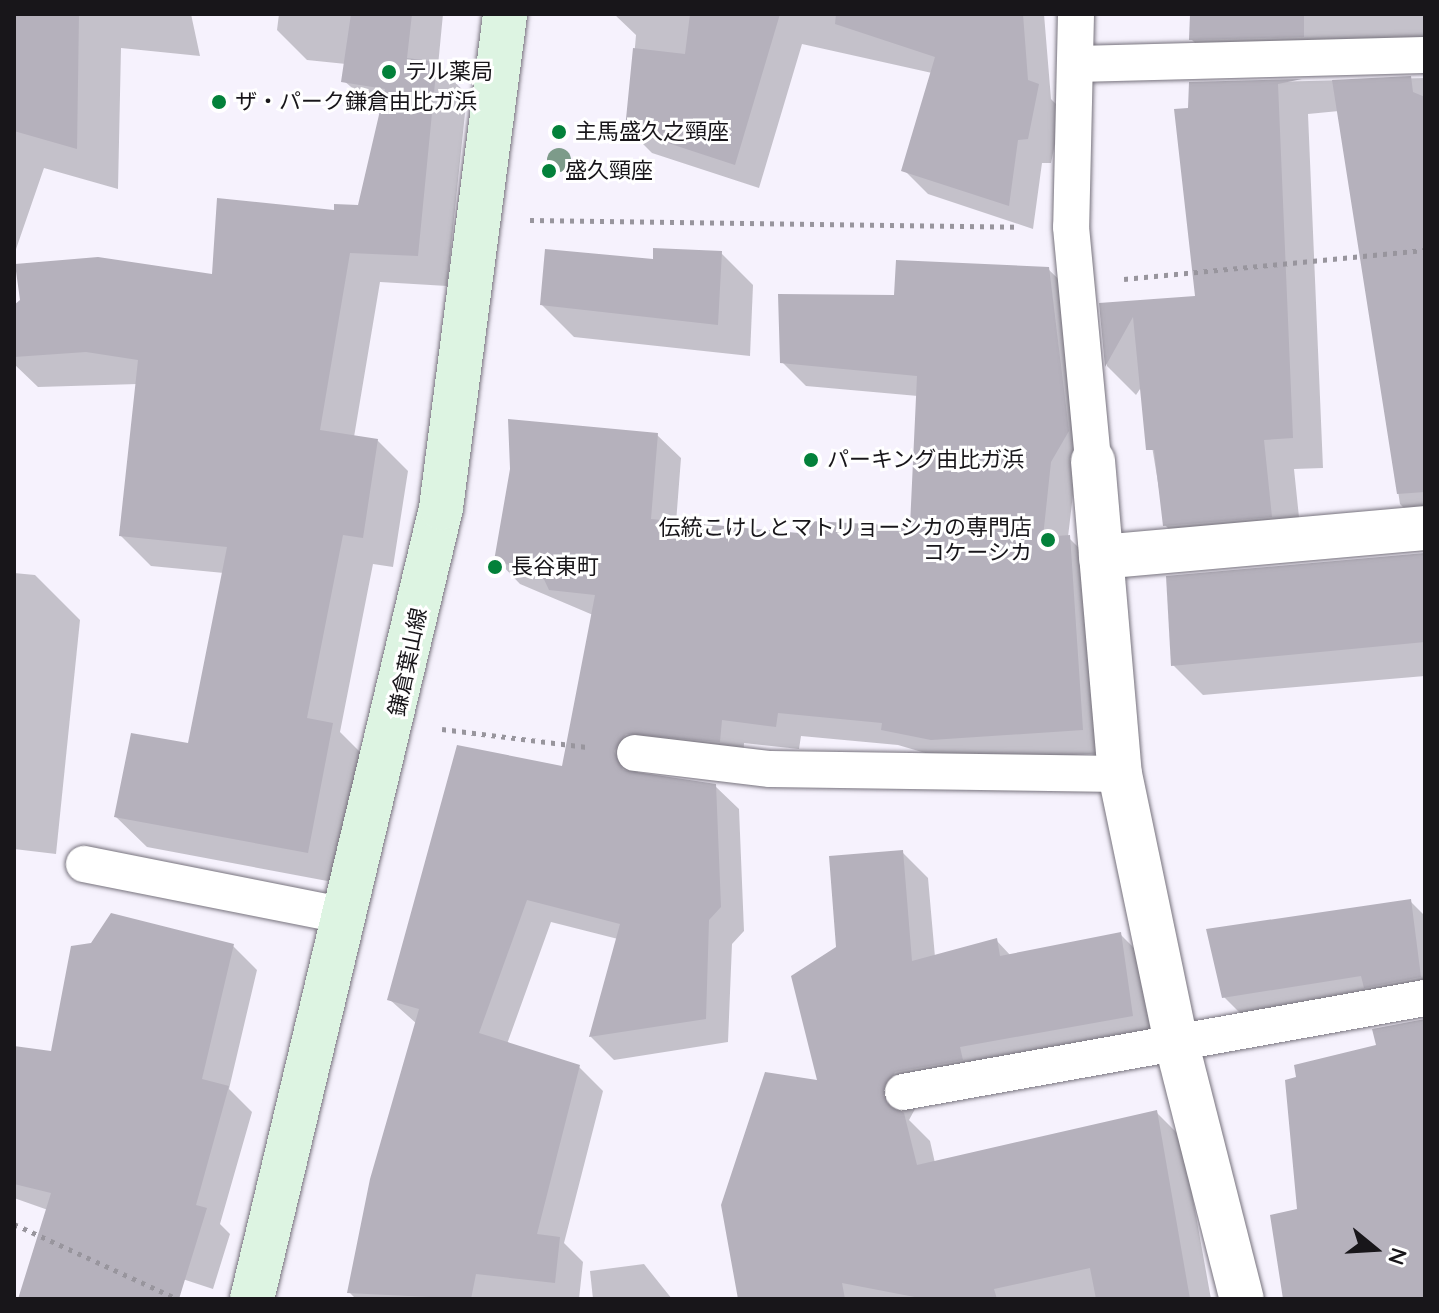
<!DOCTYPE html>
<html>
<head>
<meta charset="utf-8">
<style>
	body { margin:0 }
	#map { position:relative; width:1439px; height:1313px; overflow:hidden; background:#f6f2fd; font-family:Quicksand,"Noto Sans JP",sans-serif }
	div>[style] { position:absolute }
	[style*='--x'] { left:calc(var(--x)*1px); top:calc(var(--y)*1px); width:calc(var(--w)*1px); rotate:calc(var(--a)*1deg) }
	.shadow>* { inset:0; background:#0003 }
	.building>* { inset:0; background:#b5b1bc }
	.path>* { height:5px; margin-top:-2.5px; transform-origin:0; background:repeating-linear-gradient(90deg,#98959d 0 4px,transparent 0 10px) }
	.roads { filter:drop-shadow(0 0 2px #77737d) drop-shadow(0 0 2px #77737d) }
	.lane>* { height:36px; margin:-18px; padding:0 18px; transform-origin:18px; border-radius:18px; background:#fff }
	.street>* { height:44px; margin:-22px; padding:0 22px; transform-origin:22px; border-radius:22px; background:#fff }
	.secondary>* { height:44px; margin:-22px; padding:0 22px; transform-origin:22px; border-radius:22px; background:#ddf4e2 }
	.trees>* { width:24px; height:24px; margin:-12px; border-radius:50%; background:#7d9b8a }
	.dots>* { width:22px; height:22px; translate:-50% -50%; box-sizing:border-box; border:4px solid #fff; border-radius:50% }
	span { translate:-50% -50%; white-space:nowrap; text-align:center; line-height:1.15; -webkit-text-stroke:6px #fff; paint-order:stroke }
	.poi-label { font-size:22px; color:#18161a }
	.left { translate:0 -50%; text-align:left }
	.right { translate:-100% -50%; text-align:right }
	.street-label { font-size:22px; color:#18161a }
	.frame { position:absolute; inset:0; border:16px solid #18161a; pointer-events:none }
	.north { position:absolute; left:1335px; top:1209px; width:80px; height:80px; -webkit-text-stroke:6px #fff; paint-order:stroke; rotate:108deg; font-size:22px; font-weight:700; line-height:32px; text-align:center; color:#18161a }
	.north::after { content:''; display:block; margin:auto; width:28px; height:36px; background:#18161a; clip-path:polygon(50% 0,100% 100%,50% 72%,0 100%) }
</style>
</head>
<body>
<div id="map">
	<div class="shadow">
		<div style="clip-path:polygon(14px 14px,191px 14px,200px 56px,121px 48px,118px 189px,44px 168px,14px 255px)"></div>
		<div style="clip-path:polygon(279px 14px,443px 14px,438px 66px,467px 94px,447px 286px,380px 282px,354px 437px,377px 440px,408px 471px,393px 567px,373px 564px,340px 732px,363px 755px,338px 883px,147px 847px,116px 817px,190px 746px,224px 573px,151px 566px,121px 536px,138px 384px,38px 387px,14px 364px,14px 307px,214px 276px,360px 207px,382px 113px,344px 81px,346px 64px,307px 60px,277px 30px)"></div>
		<div style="clip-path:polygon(614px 14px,1044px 14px,1051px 99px,1062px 110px,1051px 163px,1042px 163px,1033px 229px,928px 194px,904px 170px,932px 73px,802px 44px,759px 188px,652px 153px,628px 129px,636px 35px)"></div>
		<div style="clip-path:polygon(1192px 14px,1425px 14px,1425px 64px,1222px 70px,1191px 39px)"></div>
		<div style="clip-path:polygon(1425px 78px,1425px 529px,1400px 504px,1339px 111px,1308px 114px,1323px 468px,1294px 469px,1302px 546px,1195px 556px,1165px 525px,1142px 386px,1136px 395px,1107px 366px,1101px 305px,1197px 298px,1191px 84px)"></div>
		<div style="clip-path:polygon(721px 253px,753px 285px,750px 356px,574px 337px,542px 305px,654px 261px)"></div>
		<div style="clip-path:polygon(1048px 269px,1072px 292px,1092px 455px,1074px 486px,1068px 537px,1092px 561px,1106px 753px,956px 762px,898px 745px,801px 736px,799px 749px,744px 743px,743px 764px,642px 763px,637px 774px,715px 786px,739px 809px,744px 931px,732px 944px,728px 1042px,614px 1060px,591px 1037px,618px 939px,551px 922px,507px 1044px,579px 1067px,603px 1091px,564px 1243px,583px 1262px,579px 1299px,356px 1299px,349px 1292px,417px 1024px,389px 999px,563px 768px,593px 615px,520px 584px,497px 560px,657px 435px,681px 458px,676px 523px,811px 536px,912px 528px,918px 396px,806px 386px,782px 362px,896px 297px)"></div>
		<div style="clip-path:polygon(1425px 555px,1425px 676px,1203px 695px,1173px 665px)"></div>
		<div style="clip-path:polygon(14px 573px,35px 575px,80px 620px,56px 854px,14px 849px)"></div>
		<div style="clip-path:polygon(902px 852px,928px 878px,935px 957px,996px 940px,1011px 956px,1120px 934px,1146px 960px,1158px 1042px,921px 1098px,909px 1120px,930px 1141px,935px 1163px,1156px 1112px,1182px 1138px,1211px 1299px,740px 1299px,819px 1083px,838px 948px)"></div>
		<div style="clip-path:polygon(1410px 901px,1425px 916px,1425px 1007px,1250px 1023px,1224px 997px)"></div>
		<div style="clip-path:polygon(233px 946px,257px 970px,229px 1089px,252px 1112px,220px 1224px,230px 1234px,213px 1289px,149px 1268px,140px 1299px,20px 1299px,48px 1210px,14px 1198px,14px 1048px,53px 1053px)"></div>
		<div style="clip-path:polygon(644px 1264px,672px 1299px,593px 1299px,590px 1271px)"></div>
	</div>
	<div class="building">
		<div style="clip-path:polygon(14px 14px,79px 14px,77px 149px,14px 131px)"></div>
		<div style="clip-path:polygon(351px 14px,412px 14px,407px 58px,437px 62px,418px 256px,350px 253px,320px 430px,378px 439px,363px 538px,343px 535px,307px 718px,333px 723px,308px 853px,114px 817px,131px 733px,188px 743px,227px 547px,119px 536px,138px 360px,86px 352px,14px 357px,14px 305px,20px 300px,15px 264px,98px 257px,212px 274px,217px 198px,334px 210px,334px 204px,358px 205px,385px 89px,341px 82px)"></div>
		<div style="clip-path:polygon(690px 14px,780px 14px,735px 165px,625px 129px,633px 48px,685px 54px)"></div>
		<div style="clip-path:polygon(836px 14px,1023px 14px,1028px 80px,1039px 84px,1028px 139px,1018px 140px,1009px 206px,901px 171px,935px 57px,835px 24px)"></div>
		<div style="clip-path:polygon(1190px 14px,1304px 14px,1304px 37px,1189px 40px)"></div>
		<div style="clip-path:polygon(1411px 76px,1413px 92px,1425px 97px,1425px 492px,1397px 494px,1332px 80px)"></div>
		<div style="clip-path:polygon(1302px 79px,1278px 84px,1293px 438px,1264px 440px,1272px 517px,1163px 526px,1154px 450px,1146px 450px,1133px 317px,1105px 367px,1099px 303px,1195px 296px,1174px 109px,1188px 108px,1189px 82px)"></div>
		<div style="clip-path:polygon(653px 248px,722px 251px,718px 325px,540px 305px,545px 249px,653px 259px)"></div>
		<div style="clip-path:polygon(896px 260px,1049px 267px,1069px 431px,1051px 462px,1043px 537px,1070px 535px,1083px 730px,931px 740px,881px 730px,882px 723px,778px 713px,776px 727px,722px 720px,720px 742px,626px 734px,614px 751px,623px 770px,716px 784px,721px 907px,709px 920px,706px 1019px,589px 1037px,620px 924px,527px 900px,479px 1033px,580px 1065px,537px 1234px,560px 1237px,555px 1283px,476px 1274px,471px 1299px,347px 1293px,370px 1179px,419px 1009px,387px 1000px,457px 745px,562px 766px,595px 595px,549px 590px,541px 573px,494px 561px,510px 469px,508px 419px,658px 433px,651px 519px,809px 534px,810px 521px,910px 526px,917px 376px,780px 363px,778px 294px,894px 295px)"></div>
		<div style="clip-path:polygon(1425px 553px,1425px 642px,1171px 666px,1166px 576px)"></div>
		<div style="clip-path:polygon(903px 850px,912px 961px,997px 938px,1000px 956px,1121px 932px,1133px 1016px,960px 1047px,963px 1060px,895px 1072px,883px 1096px,904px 1113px,917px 1165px,1157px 1110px,1190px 1299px,1096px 1299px,1090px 1268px,994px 1289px,997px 1299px,925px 1299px,842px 1283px,845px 1299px,738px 1299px,721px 1205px,765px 1072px,817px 1080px,791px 976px,836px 947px,829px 856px)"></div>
		<div style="clip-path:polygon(1411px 899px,1421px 977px,1364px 988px,1361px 976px,1222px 998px,1206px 929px)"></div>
		<div style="clip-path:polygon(111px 913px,234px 944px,202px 1079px,229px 1086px,196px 1205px,207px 1208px,179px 1299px,18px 1299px,51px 1193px,14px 1184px,14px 1046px,51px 1051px,71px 946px,91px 943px)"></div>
		<div style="clip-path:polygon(1425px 1019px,1425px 1299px,1283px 1299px,1270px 1215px,1297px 1209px,1285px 1080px,1296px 1077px,1294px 1065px,1376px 1045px,1372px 1029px)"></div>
	</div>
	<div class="path">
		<div style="--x:530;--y:220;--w:490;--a:0.8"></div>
		<div style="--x:1124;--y:279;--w:302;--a:-5.5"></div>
		<div style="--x:442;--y:729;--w:146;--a:7.1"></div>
		<div style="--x:14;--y:1224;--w:180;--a:24.6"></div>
	</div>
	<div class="roads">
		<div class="lane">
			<div style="--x:1076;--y:14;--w:213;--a:91.3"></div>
			<div style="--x:1071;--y:227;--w:235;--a:84.6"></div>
			<div style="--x:1076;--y:64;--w:349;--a:-1.5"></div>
			<div style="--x:635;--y:753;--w:136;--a:6.8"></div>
			<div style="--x:770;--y:769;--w:350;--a:0.8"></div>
			<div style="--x:84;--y:864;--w:268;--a:11.2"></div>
			<div style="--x:903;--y:1092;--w:530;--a:-10.21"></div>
		</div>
		<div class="street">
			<div style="--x:1093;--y:461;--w:314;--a:85.1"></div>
			<div style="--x:1120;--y:774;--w:273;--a:78.2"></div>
			<div style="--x:1176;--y:1041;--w:266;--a:75.7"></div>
			<div style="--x:1101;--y:557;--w:325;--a:-5.1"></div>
		</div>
		<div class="secondary">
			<div style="--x:252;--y:1299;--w:813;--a:-76.56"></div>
			<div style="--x:441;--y:508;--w:498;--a:-82.6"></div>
		</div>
	</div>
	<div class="trees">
		<div style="left:559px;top:160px"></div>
	</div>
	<div class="dots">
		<div style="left:389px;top:72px;background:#03813a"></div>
		<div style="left:219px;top:102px;background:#03813a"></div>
		<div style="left:559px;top:132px;background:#03813a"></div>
		<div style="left:549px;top:171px;background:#03813a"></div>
		<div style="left:811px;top:460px;background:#03813a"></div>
		<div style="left:1048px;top:540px;background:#03813a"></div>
		<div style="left:495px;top:567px;background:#03813a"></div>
	</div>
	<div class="poi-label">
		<span class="left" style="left:405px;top:72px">テル薬局</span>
		<span class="left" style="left:235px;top:102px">ザ・パーク鎌倉由比ガ浜</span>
		<span class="left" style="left:575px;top:132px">主馬盛久之頸座</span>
		<span class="left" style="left:565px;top:171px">盛久頸座</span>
		<span class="left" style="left:827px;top:460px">パーキング由比ガ浜</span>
		<span class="right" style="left:1032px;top:540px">伝統こけしとマトリョーシカの専門店<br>コケーシカ</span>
		<span class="left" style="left:511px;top:567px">長谷東町</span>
	</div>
	<div class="street-label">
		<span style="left:408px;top:662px;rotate:-78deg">鎌倉葉山線</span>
	</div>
	<div class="frame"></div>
	<div class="north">N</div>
</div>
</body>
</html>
